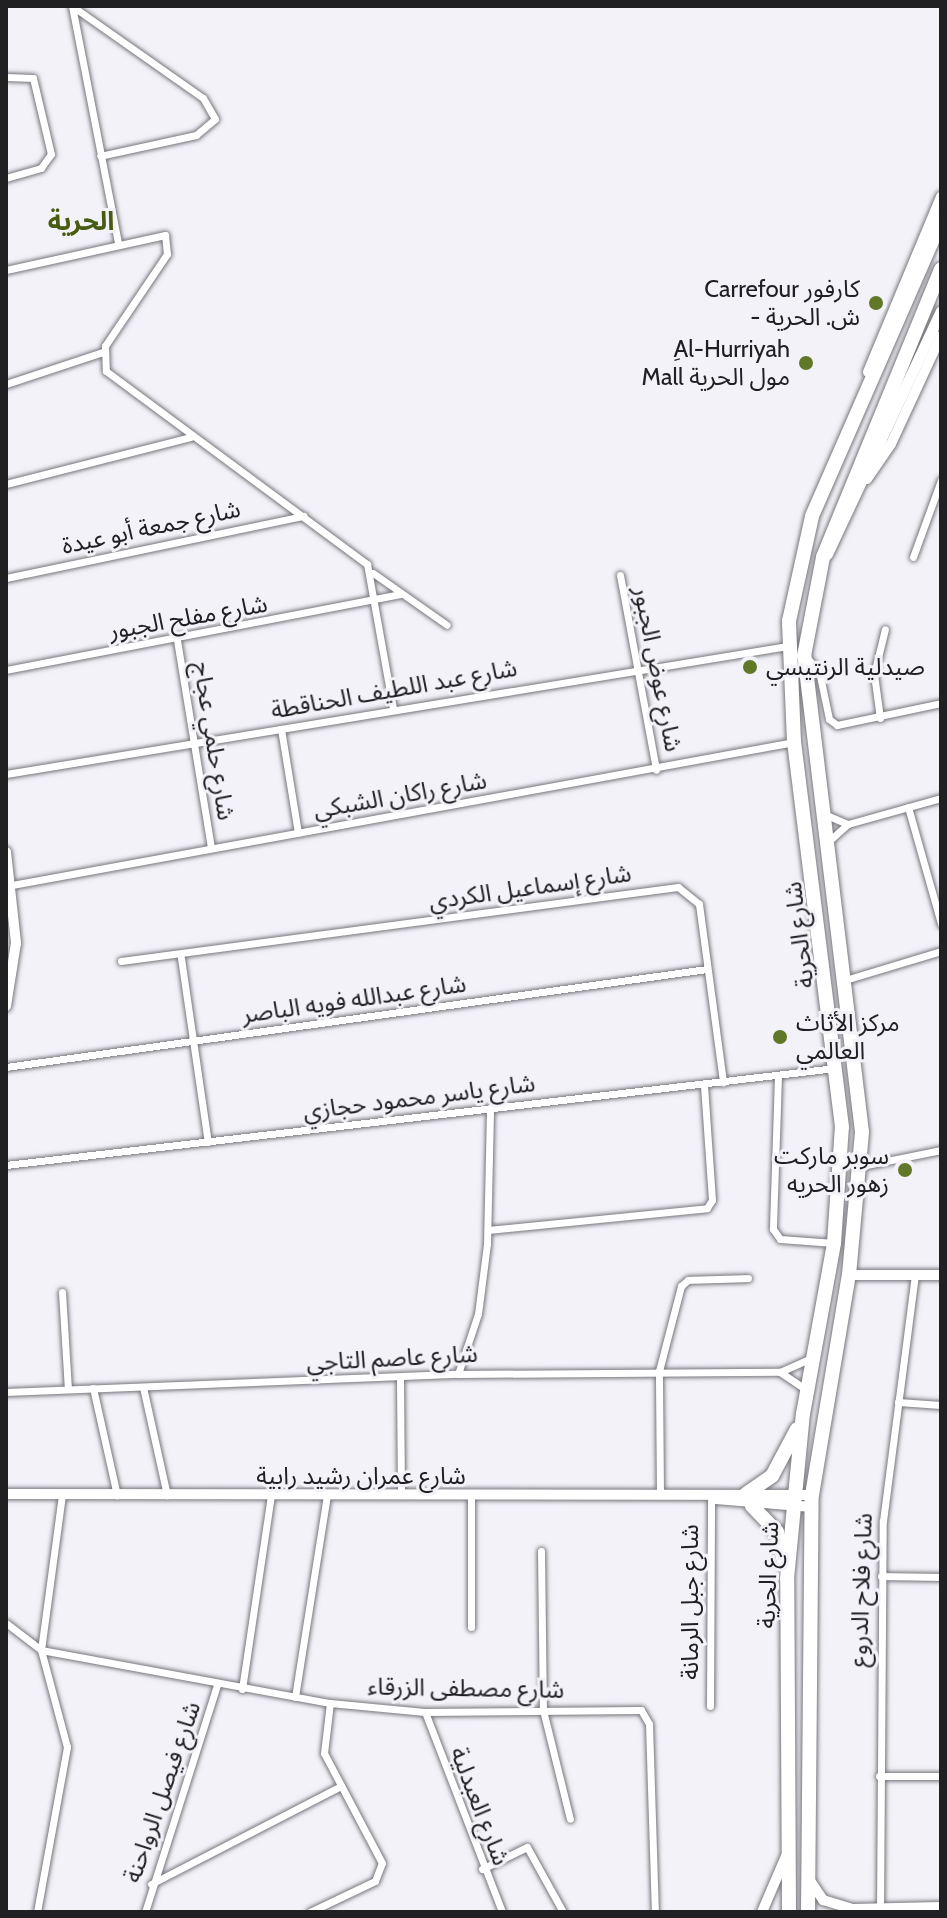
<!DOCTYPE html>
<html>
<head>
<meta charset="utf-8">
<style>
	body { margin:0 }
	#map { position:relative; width:947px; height:1918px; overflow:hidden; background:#f3f2f9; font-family:Cabin,"Noto Sans Arabic",sans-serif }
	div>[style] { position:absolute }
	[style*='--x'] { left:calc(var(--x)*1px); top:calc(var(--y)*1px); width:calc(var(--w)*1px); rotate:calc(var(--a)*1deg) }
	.roads { filter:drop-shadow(0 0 2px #77767c) drop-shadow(0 0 2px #77767c) }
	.street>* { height:7px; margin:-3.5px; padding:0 3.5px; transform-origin:3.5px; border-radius:3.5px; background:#fff }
	.secondary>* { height:10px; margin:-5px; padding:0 5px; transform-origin:5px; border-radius:5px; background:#fff }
	.primary>* { height:11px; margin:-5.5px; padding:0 5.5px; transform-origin:5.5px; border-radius:5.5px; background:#fff }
	.highway>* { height:14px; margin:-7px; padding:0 7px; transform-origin:7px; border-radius:7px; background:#fff }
	.dots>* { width:22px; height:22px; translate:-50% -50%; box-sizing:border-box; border:4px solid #f3f2f9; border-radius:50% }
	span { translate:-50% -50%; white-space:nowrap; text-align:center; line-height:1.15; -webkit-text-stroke:6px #f3f2f9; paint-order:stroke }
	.poi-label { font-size:24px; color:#202023 }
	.right { translate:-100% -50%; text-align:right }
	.left { translate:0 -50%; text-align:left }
	.street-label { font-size:24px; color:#202023 }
	.neighbourhood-label { font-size:26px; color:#475c11; font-weight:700 }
	.frame { position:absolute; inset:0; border:8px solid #202023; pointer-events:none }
</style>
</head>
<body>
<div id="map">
	<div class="roads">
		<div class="street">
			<div style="--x:72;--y:6;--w:160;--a:35.1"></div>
			<div style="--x:203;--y:98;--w:24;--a:60"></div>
			<div style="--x:215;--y:119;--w:25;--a:140"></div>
			<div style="--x:196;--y:135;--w:98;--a:167.7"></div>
			<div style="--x:72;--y:6;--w:240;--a:79"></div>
			<div style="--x:6;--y:77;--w:27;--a:2"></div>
			<div style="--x:33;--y:78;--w:78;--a:76.7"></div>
			<div style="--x:51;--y:154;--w:17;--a:126"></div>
			<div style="--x:41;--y:168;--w:36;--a:164"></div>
			<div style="--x:6;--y:270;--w:163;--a:-12.4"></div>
			<div style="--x:165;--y:235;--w:19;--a:84"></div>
			<div style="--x:167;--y:254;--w:111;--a:124"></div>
			<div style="--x:105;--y:346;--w:25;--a:88"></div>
			<div style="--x:106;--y:371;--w:325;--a:36.5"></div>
			<div style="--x:367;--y:564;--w:147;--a:79.8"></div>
			<div style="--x:6;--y:384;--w:102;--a:-18.3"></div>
			<div style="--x:6;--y:484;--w:190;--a:-14.3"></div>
			<div style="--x:913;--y:557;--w:82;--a:-70"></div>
			<div style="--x:373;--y:573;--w:90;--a:35.1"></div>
			<div style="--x:620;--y:575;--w:198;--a:79.5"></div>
			<div style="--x:6;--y:578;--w:304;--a:-11.8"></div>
			<div style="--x:177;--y:640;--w:211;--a:80.7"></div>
			<div style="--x:806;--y:657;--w:19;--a:47"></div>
			<div style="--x:819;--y:671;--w:49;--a:78.2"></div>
			<div style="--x:829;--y:719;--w:10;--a:37"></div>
			<div style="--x:837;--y:725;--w:106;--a:-11.9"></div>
			<div style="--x:6;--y:670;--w:401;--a:-10.9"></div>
			<div style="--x:880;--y:718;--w:44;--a:-97.8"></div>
			<div style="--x:874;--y:674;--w:46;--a:-76.3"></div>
			<div style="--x:281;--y:729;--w:105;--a:80.7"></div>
			<div style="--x:6;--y:774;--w:792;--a:-9.3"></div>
			<div style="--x:908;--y:807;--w:122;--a:74.2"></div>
			<div style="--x:824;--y:814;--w:26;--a:23"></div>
			<div style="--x:830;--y:840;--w:24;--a:-42"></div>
			<div style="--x:848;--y:824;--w:97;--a:-15.6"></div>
			<div style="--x:12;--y:885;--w:795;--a:-10.36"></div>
			<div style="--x:181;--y:958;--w:186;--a:81.7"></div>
			<div style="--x:121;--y:961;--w:562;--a:-7.57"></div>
			<div style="--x:678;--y:887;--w:27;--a:39"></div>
			<div style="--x:699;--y:904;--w:180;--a:82.3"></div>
			<div style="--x:845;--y:980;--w:100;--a:-16.8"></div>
			<div style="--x:6;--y:1067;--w:708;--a:-7.96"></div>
			<div style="--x:778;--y:1076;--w:153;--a:91.9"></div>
			<div style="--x:773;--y:1229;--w:12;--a:55"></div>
			<div style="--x:780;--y:1239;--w:54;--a:4.2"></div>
			<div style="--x:6;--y:1165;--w:835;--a:-6.67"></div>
			<div style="--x:862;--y:1166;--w:81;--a:-11.4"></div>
			<div style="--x:488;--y:1230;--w:220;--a:-5.7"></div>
			<div style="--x:707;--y:1208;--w:9;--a:-58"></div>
			<div style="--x:712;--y:1200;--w:115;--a:-94"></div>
			<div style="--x:62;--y:1292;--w:97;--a:86.5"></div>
			<div style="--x:780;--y:1372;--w:34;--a:34"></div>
			<div style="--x:458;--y:1374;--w:63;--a:-71.6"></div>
			<div style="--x:478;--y:1314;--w:71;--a:-82.7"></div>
			<div style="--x:487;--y:1244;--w:136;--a:-88.7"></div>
			<div style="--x:400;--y:1380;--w:115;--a:89.5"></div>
			<div style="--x:143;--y:1387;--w:111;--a:77.5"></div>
			<div style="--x:93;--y:1388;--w:110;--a:77.4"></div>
			<div style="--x:6;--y:1392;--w:452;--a:-2.3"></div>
			<div style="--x:458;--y:1374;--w:322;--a:-0.4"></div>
			<div style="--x:780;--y:1372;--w:35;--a:-24"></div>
			<div style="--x:898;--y:1402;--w:43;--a:4"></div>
			<div style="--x:660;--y:1495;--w:124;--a:-90.5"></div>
			<div style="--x:659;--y:1371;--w:88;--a:-75.5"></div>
			<div style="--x:681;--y:1286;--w:9;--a:-41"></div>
			<div style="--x:688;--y:1280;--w:60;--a:-1.9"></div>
			<div style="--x:471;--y:1497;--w:130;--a:90"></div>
			<div style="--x:541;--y:1551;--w:159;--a:89.3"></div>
			<div style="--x:543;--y:1710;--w:112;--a:76.1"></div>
			<div style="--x:881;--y:1576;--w:60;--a:1"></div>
			<div style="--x:6;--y:1623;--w:44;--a:37.6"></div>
			<div style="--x:41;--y:1650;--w:294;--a:10.4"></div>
			<div style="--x:330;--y:1703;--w:95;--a:5.4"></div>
			<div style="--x:425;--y:1712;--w:216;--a:-0.5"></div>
			<div style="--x:641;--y:1710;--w:16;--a:60"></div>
			<div style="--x:649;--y:1724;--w:188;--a:88.2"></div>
			<div style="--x:242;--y:1689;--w:196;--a:-81.5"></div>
			<div style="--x:295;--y:1697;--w:205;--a:-81"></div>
			<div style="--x:710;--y:1706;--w:208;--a:-89.7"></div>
			<div style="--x:425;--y:1712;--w:214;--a:68.9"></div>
			<div style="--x:879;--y:1776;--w:62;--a:0"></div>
			<div style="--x:482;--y:1869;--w:50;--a:-26.1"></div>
			<div style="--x:527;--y:1847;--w:74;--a:61"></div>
			<div style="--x:151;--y:1884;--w:214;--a:-27.3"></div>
			<div style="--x:37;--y:1912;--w:168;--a:-79.7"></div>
			<div style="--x:67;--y:1747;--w:100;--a:-105"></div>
			<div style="--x:41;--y:1650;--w:157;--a:-82.3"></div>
			<div style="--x:145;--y:1912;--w:238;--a:-72.4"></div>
			<div style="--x:310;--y:1912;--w:72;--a:-25.5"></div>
			<div style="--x:375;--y:1881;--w:19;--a:-69"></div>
			<div style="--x:382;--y:1863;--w:124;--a:-117.8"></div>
			<div style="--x:324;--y:1753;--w:50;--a:-83.2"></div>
			<div style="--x:880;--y:1912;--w:391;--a:-89.6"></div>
			<div style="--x:883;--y:1521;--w:247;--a:-82.6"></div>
		</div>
		<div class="secondary">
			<div style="--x:868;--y:372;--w:190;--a:-67.4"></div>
			<div style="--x:867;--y:479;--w:42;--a:-55.6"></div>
			<div style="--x:891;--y:444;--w:119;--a:-65.2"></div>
			<div style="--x:6;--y:852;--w:92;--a:83.7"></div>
			<div style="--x:16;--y:943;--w:64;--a:99"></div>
			<div style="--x:849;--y:1275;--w:92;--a:0"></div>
			<div style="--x:6;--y:1494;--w:806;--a:0.07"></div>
			<div style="--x:716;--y:1499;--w:96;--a:4.8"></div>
			<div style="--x:811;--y:1882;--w:22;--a:56"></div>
			<div style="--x:823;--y:1900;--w:31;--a:17"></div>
			<div style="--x:853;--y:1909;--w:88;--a:-1.3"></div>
			<div style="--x:762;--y:1912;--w:61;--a:-66.8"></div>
		</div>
		<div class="primary">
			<div style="--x:827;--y:554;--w:268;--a:-64.9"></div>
		</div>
		<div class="highway">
			<div style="--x:746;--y:1494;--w:32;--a:-35"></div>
			<div style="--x:772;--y:1476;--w:53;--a:-62"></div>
			<div style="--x:752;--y:1506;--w:36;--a:46"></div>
			<div style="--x:777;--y:1532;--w:28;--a:77"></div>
			<div style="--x:789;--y:1912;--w:333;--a:-90.3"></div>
			<div style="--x:787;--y:1579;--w:166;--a:-84.5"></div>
			<div style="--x:803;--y:1414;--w:174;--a:-79.7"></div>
			<div style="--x:834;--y:1243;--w:116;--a:-86.1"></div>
			<div style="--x:842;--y:1127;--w:388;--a:-97.1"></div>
			<div style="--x:794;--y:742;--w:121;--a:-92.4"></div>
			<div style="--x:789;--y:621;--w:107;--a:-77.6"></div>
			<div style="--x:812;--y:516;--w:322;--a:-66.4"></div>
			<div style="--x:808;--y:1912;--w:417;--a:-89.5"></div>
			<div style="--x:812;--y:1495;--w:223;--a:-80.5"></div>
			<div style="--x:849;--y:1275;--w:144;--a:-84.8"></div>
			<div style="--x:862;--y:1132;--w:480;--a:-96.9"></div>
			<div style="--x:804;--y:656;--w:101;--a:-79.1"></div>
			<div style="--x:823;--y:557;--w:311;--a:-67.7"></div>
		</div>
	</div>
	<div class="dots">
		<div style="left:876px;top:303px;background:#617829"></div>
		<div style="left:806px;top:363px;background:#617829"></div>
		<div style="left:750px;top:667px;background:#617829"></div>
		<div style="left:780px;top:1037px;background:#617829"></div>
		<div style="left:905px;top:1170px;background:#617829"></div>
	</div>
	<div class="poi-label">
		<span class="right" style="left:860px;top:303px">Carrefour كارفور<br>- ش. الحرية</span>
		<span class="right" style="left:790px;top:363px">ِAl-Hurriyah<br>Mall مول الحرية</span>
		<span class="left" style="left:766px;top:667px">صيدلية الرنتيسي</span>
		<span class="left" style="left:796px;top:1037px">مركز الأثاث<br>العالمي</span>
		<span class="right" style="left:889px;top:1170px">سوبر ماركت<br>زهور الحريه</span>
	</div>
	<div class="street-label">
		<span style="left:151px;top:527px;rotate:-12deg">شارع جمعة أبو عيدة</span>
		<span style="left:188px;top:617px;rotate:-10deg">شارع مفلح الجبور</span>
		<span style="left:658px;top:669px;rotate:79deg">شارع عوض الجبور</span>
		<span style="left:394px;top:689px;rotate:-10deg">شارع عبد اللطيف الحناقطة</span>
		<span style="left:214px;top:741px;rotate:81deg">شارع حلمي عجاج</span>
		<span style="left:400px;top:795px;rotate:-10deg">شارع راكان الشبكي</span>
		<span style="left:530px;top:887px;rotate:-8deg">شارع إسماعيل الكردي</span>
		<span style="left:799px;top:935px;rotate:-97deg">شارع الحرية</span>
		<span style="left:354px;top:999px;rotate:-8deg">شارع عبدالله فويه الباصر</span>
		<span style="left:419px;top:1097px;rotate:-7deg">شارع ياسر محمود حجازي</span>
		<span style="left:392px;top:1358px;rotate:-3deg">شارع عاصم التاجي</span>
		<span style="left:361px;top:1476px">شارع عمران رشيد رابية</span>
		<span style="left:768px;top:1575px;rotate:-88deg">شارع الحرية</span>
		<span style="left:861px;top:1590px;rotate:-88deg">شارع فلاح الدروع</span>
		<span style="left:690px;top:1602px;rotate:-90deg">شارع جبل الرمانة</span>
		<span style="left:466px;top:1688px;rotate:1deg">شارع مصطفى الزرقاء</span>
		<span style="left:162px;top:1792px;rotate:-71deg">شارع فيصل الرواحنة</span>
		<span style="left:480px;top:1806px;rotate:69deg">شارع العبدلية</span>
	</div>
	<div class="neighbourhood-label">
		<span style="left:81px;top:222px">الحرية</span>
	</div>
	<div class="frame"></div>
</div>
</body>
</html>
